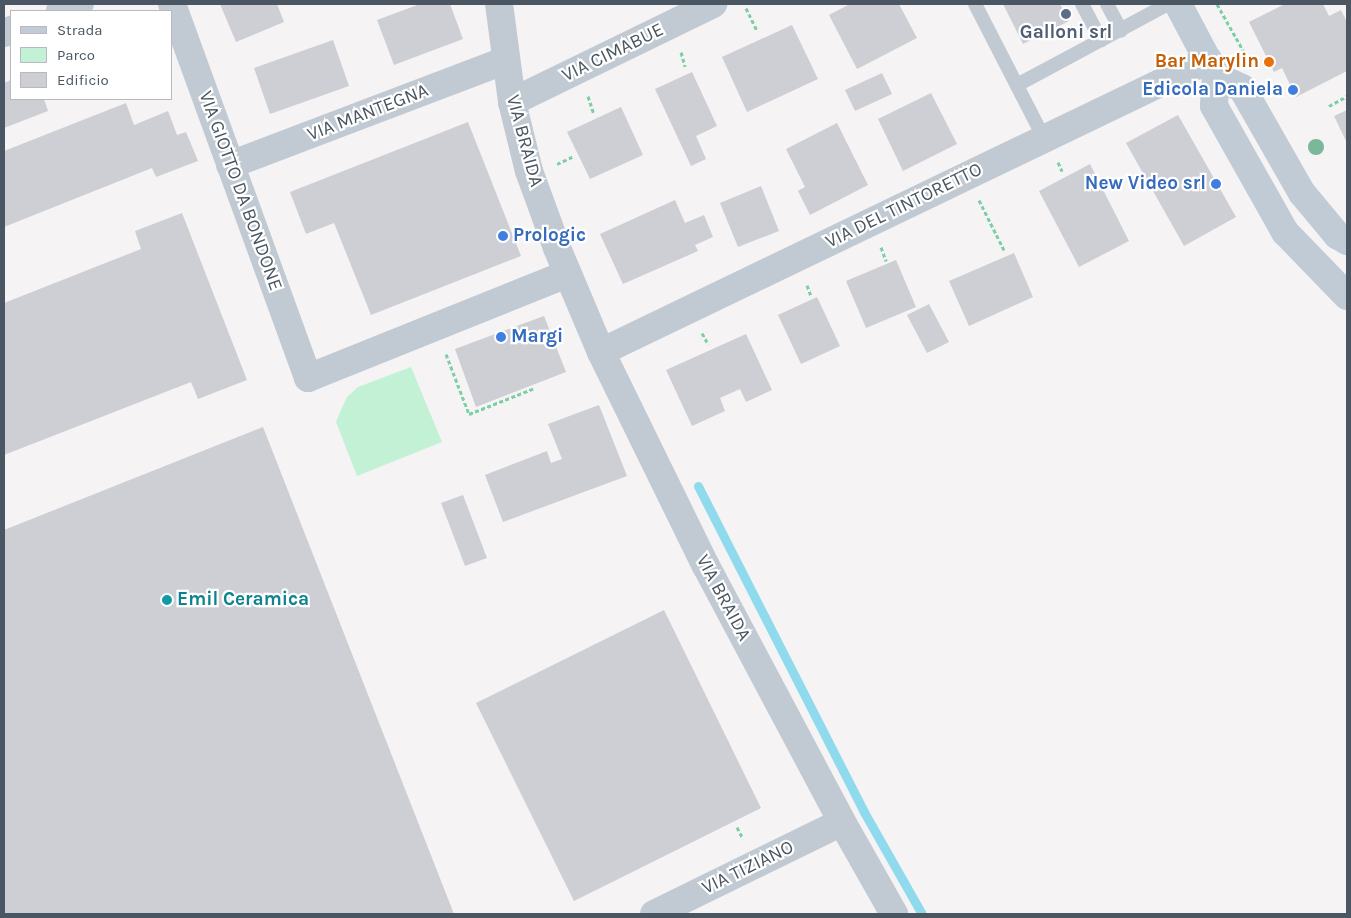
<!DOCTYPE html>
<html>
<head>
<meta charset="utf-8">
<style>
	body { margin:0 }
	#map { position:relative; width:1351px; height:918px; overflow:hidden; background:#f5f3f3; font-family:Karla,sans-serif }
	div>[style] { position:absolute }
	[style*='--x'] { left:calc(var(--x)*1px); top:calc(var(--y)*1px); width:calc(var(--w)*1px); rotate:calc(var(--a)*1deg) }
	.green>* { inset:0; background:#c3f1d5 }
	.stream>* { height:9px; margin:-4.5px; padding:0 4.5px; transform-origin:4.5px; border-radius:4.5px; background:#90daee }
	.building>* { inset:0; background:#cdcfd5 }
	.path>* { height:3px; margin-top:-1.5px; transform-origin:0; background:repeating-linear-gradient(90deg,#7ad0a6 0 4px,transparent 0 6.5px) }
	.lane>* { height:14px; margin:-7px; padding:0 7px; transform-origin:7px; border-radius:7px; background:#c1cad2 }
	.street>* { height:28px; margin:-14px; padding:0 14px; transform-origin:14px; border-radius:14px; background:#c1cad2 }
	.secondary>* { height:28px; margin:-14px; padding:0 14px; transform-origin:14px; border-radius:14px; background:#c1cbd6 }
	.trees>* { width:16px; height:16px; margin:-8px; border-radius:50%; background:#7bb799 }
	.dots>* { width:14px; height:14px; translate:-50% -50%; box-sizing:border-box; border:2px solid #fff; border-radius:50% }
	span { translate:-50% -50%; white-space:nowrap; text-align:center; line-height:1.15; -webkit-text-stroke:4.5px #fff; paint-order:stroke }
	.service-label { font-size:19px; color:#4e5e75; font-weight:700 }
	.street-label { font-size:19px; color:#4a5661 }
	.food-label { font-size:19px; color:#c56008; font-weight:700 }
	.right { translate:-100% -50%; text-align:right }
	.shop-label { font-size:19px; color:#366cbe; font-weight:700 }
	.left { translate:0 -50%; text-align:left }
	.culture-label { font-size:19px; color:#0d838f; font-weight:700 }
	.frame { position:absolute; inset:0; border:5px solid #4a5661; pointer-events:none }
	.legend { position:absolute; left:10px; top:10px; width:162px; height:90px; box-sizing:border-box; background:#fff; border:1px solid #b7bbc0; margin:0; padding:6px 9px; list-style:none; font-size:15px; color:#4a5661 }
	.legend li { display:flex; align-items:center; gap:10px; height:25px }
	.legend b { width:25px; border:1px solid #b7bbc0 }
</style>
</head>
<body>
<div id="map">
	<div class="green">
		<div style="clip-path:polygon(411px 367px,442px 442px,357px 476px,336px 422px,341px 410px,347px 397px,358px 387px)"></div>
	</div>
	<div class="stream">
		<div style="--x:698;--y:486;--w:366;--a:63"></div>
		<div style="--x:864;--y:812;--w:117;--a:60.4"></div>
	</div>
	<div class="building">
		<div style="clip-path:polygon(220px 4px,277px 4px,284px 22px,236px 42px)"></div>
		<div style="clip-path:polygon(420px 4px,450px 4px,463px 39px,394px 65px,377px 20px)"></div>
		<div style="clip-path:polygon(850px 4px,899px 4px,917px 38px,857px 69px,829px 15px)"></div>
		<div style="clip-path:polygon(1003px 4px,1060px 4px,1069px 21px,1023px 44px)"></div>
		<div style="clip-path:polygon(1285px 4px,1323px 4px,1329px 16px,1341px 10px,1347px 22px,1347px 71px,1296px 97px,1282px 68px,1274px 72px,1249px 22px)"></div>
		<div style="clip-path:polygon(792px 25px,818px 79px,747px 112px,722px 57px)"></div>
		<div style="clip-path:polygon(333px 40px,349px 86px,270px 114px,254px 68px)"></div>
		<div style="clip-path:polygon(692px 72px,717px 126px,696px 136px,706px 159px,691px 166px,655px 89px)"></div>
		<div style="clip-path:polygon(882px 73px,892px 94px,855px 111px,845px 90px)"></div>
		<div style="clip-path:polygon(11px 80px,11px 99px,44px 99px,48px 111px,4px 128px,4px 83px)"></div>
		<div style="clip-path:polygon(931px 93px,957px 144px,903px 171px,878px 119px)"></div>
		<div style="clip-path:polygon(126px 103px,134px 125px,168px 111px,177px 135px,186px 132px,198px 161px,156px 177px,152px 168px,4px 227px,4px 151px)"></div>
		<div style="clip-path:polygon(621px 107px,643px 155px,590px 179px,567px 132px)"></div>
		<div style="clip-path:polygon(1347px 110px,1347px 143px,1334px 116px)"></div>
		<div style="clip-path:polygon(1178px 115px,1236px 217px,1184px 246px,1126px 143px)"></div>
		<div style="clip-path:polygon(468px 122px,521px 256px,371px 315px,334px 223px,306px 234px,290px 192px)"></div>
		<div style="clip-path:polygon(837px 123px,868px 185px,810px 215px,798px 191px,805px 187px,786px 149px)"></div>
		<div style="clip-path:polygon(1090px 164px,1129px 241px,1079px 267px,1039px 191px)"></div>
		<div style="clip-path:polygon(761px 186px,779px 231px,738px 247px,720px 203px)"></div>
		<div style="clip-path:polygon(675px 200px,685px 223px,704px 215px,713px 237px,695px 245px,698px 251px,623px 284px,600px 234px)"></div>
		<div style="clip-path:polygon(182px 213px,247px 380px,198px 399px,191px 382px,4px 455px,4px 303px,141px 249px,135px 231px)"></div>
		<div style="clip-path:polygon(1014px 253px,1033px 297px,969px 326px,949px 281px)"></div>
		<div style="clip-path:polygon(896px 260px,916px 307px,866px 328px,846px 281px)"></div>
		<div style="clip-path:polygon(817px 297px,840px 346px,801px 364px,778px 315px)"></div>
		<div style="clip-path:polygon(929px 304px,949px 342px,927px 353px,907px 315px)"></div>
		<div style="clip-path:polygon(544px 316px,566px 372px,476px 407px,455px 349px)"></div>
		<div style="clip-path:polygon(746px 334px,772px 390px,746px 402px,740px 389px,720px 398px,725px 411px,692px 426px,666px 370px)"></div>
		<div style="clip-path:polygon(599px 405px,627px 476px,503px 522px,485px 475px,547px 451px,551px 463px,562px 459px,548px 424px)"></div>
		<div style="clip-path:polygon(263px 427px,454px 914px,4px 914px,4px 530px)"></div>
		<div style="clip-path:polygon(463px 495px,487px 558px,465px 566px,441px 503px)"></div>
		<div style="clip-path:polygon(664px 610px,761px 808px,574px 901px,476px 703px)"></div>
	</div>
	<div class="path">
		<div style="--x:1217;--y:4;--w:63;--a:60.6"></div>
		<div style="--x:746;--y:8;--w:25;--a:64"></div>
		<div style="--x:681;--y:52;--w:15;--a:74"></div>
		<div style="--x:588;--y:96;--w:19;--a:72"></div>
		<div style="--x:1329;--y:106;--w:21;--a:-29"></div>
		<div style="--x:1058;--y:162;--w:10;--a:66"></div>
		<div style="--x:557;--y:164;--w:19;--a:-25"></div>
		<div style="--x:979;--y:200;--w:58;--a:63.4"></div>
		<div style="--x:881;--y:247;--w:15;--a:70"></div>
		<div style="--x:807;--y:285;--w:12;--a:70"></div>
		<div style="--x:702;--y:333;--w:13;--a:61"></div>
		<div style="--x:446;--y:354;--w:64;--a:69"></div>
		<div style="--x:469;--y:414;--w:71;--a:-21.5"></div>
		<div style="--x:737;--y:827;--w:13;--a:63"></div>
	</div>
	<div class="lane">
		<div style="--x:975;--y:4;--w:151;--a:62.8"></div>
		<div style="--x:1082;--y:4;--w:41;--a:62.2"></div>
		<div style="--x:1101;--y:40;--w:76;--a:-28.2"></div>
		<div style="--x:1107;--y:4;--w:30;--a:62"></div>
		<div style="--x:1017;--y:85;--w:95;--a:-28.2"></div>
	</div>
	<div class="street">
		<div style="--x:172;--y:4;--w:398;--a:70"></div>
		<div style="--x:308;--y:378;--w:279;--a:-21.9"></div>
		<div style="--x:499;--y:4;--w:99;--a:82.4"></div>
		<div style="--x:512;--y:102;--w:71;--a:76.2"></div>
		<div style="--x:529;--y:171;--w:82;--a:70"></div>
		<div style="--x:557;--y:248;--w:113;--a:67.1"></div>
		<div style="--x:601;--y:352;--w:238;--a:63.9"></div>
		<div style="--x:706;--y:566;--w:290;--a:62"></div>
		<div style="--x:842;--y:822;--w:106;--a:60.5"></div>
		<div style="--x:60;--y:11;--w:21;--a:-19"></div>
		<div style="--x:4;--y:33;--w:8;--a:-23"></div>
		<div style="--x:512;--y:102;--w:224;--a:-26"></div>
		<div style="--x:230;--y:165;--w:295;--a:-20.8"></div>
		<div style="--x:601;--y:352;--w:674;--a:-25.69"></div>
		<div style="--x:654;--y:914;--w:209;--a:-26.1"></div>
	</div>
	<div class="secondary">
		<div style="--x:1178;--y:4;--w:81;--a:62.2"></div>
		<div style="--x:1216;--y:76;--w:30;--a:94"></div>
		<div style="--x:1214;--y:106;--w:145;--a:60.6"></div>
		<div style="--x:1285;--y:232;--w:89;--a:45.9"></div>
		<div style="--x:1216;--y:76;--w:29;--a:25"></div>
		<div style="--x:1242;--y:88;--w:121;--a:60.3"></div>
		<div style="--x:1302;--y:193;--w:55;--a:50.2"></div>
		<div style="--x:1337;--y:235;--w:12;--a:31"></div>
	</div>
	<div class="trees">
		<div style="left:1316px;top:147px"></div>
	</div>
	<div class="dots">
		<div style="left:1066px;top:14px;background:#5c6f8a"></div>
		<div style="left:1269px;top:62px;background:#e8710a"></div>
		<div style="left:1293px;top:90px;background:#3f7fe0"></div>
		<div style="left:1216px;top:184px;background:#3f7fe0"></div>
		<div style="left:503px;top:236px;background:#3f7fe0"></div>
		<div style="left:501px;top:337px;background:#3f7fe0"></div>
		<div style="left:167px;top:600px;background:#0f9aa8"></div>
	</div>
	<div class="service-label">
		<span style="left:1066px;top:33px">Galloni srl</span>
	</div>
	<div class="street-label">
		<span style="left:613px;top:53px;rotate:-26deg">VIA CIMABUE</span>
		<span style="left:368px;top:113px;rotate:-21deg">VIA MANTEGNA</span>
		<span style="left:524px;top:141px;rotate:75deg">VIA BRAIDA</span>
		<span style="left:240px;top:191px;rotate:70deg">VIA GIOTTO DA BONDONE</span>
		<span style="left:904px;top:206px;rotate:-26deg">VIA DEL TINTORETTO</span>
		<span style="left:723px;top:598px;rotate:62deg">VIA BRAIDA</span>
		<span style="left:748px;top:868px;rotate:-26deg">VIA TIZIANO</span>
	</div>
	<div class="food-label">
		<span class="right" style="left:1259px;top:62px">Bar Marylin</span>
	</div>
	<div class="shop-label">
		<span class="right" style="left:1283px;top:90px">Edicola Daniela</span>
		<span class="right" style="left:1206px;top:184px">New Video srl</span>
		<span class="left" style="left:513px;top:236px">Prologic</span>
		<span class="left" style="left:511px;top:337px">Margi</span>
	</div>
	<div class="culture-label">
		<span class="left" style="left:177px;top:600px">Emil Ceramica</span>
	</div>
	<div class="frame"></div>
	<ul class="legend">
	<li><b style="height:6px;background:#c1cbd6"></b>Strada</li>
	<li><b style="height:14px;background:#c3f1d5"></b>Parco</li>
	<li><b style="height:14px;background:#cdcfd5"></b>Edificio</li>
	</ul>
</div>
</body>
</html>
